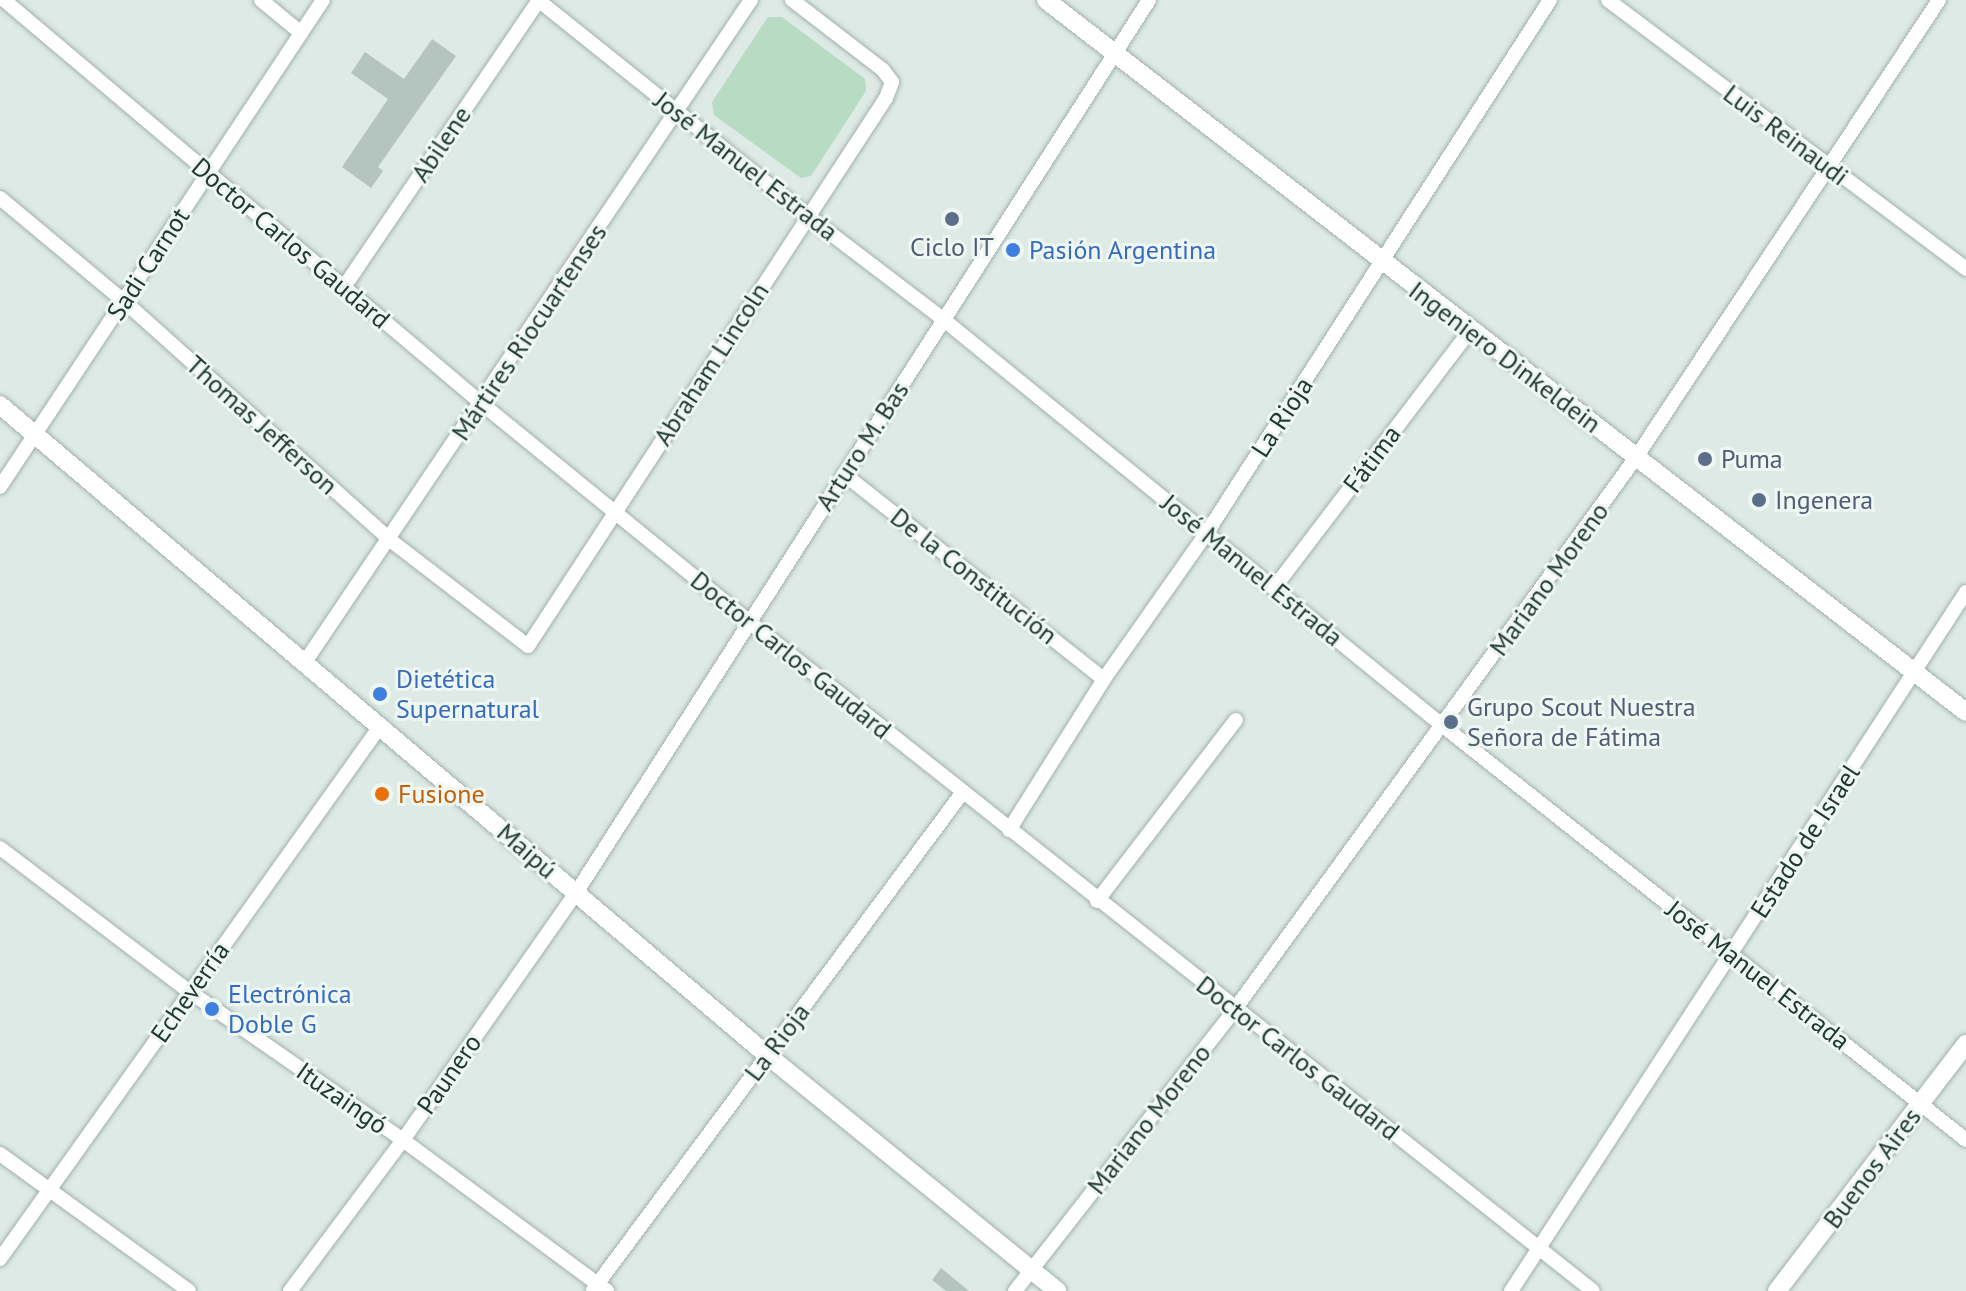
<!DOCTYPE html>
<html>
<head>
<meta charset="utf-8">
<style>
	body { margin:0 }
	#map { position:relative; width:1966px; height:1291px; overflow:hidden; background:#deeae5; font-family:"PT Sans",sans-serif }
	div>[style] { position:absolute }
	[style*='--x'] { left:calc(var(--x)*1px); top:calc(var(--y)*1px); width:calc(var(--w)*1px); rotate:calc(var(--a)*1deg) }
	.green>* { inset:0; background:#b7dbc3 }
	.building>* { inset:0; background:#b4c4bf }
	.roads { filter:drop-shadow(0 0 2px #a1b1ac) drop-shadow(0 0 2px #a1b1ac) }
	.minor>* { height:14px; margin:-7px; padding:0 7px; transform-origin:7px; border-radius:7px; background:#fff }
	.secondary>* { height:18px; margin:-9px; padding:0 9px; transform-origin:9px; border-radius:9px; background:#fff }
	.dots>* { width:22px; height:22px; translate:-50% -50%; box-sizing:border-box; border:4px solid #eff7f3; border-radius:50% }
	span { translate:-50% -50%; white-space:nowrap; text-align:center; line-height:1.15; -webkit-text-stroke:6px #eff7f3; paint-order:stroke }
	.street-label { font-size:26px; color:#203934 }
	.service-label { font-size:26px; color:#4e5e75 }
	.left { translate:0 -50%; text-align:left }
	.shop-label { font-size:26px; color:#366cbe }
	.food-label { font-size:26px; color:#c56008 }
</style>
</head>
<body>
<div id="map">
	<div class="green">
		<div style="clip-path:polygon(768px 17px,782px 17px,865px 79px,866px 91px,811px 176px,801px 178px,714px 115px,712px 102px)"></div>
	</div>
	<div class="building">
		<div style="clip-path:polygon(432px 39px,456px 56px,378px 167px,383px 171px,371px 188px,342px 167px,388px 99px,351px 73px,365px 52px,404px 79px)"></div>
		<div style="clip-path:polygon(941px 1268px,969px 1291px,946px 1291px,932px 1280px)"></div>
	</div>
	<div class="roads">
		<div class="minor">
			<div style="--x:4;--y:0;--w:624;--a:40.19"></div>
			<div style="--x:481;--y:403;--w:345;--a:39.2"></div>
			<div style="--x:748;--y:621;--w:1078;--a:38.41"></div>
			<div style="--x:261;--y:0;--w:52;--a:39.5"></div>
			<div style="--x:538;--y:0;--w:347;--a:38.7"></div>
			<div style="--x:809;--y:217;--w:170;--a:37.3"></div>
			<div style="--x:944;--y:320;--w:643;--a:39.13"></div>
			<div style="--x:1443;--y:726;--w:667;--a:38.36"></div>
			<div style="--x:1608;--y:0;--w:448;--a:36.9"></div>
			<div style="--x:0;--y:198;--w:163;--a:39.8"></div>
			<div style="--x:125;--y:302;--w:356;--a:41.9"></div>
			<div style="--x:390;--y:540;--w:174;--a:37.5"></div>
			<div style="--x:528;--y:646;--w:655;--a:-56.84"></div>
			<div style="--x:886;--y:98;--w:17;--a:-69"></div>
			<div style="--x:892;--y:82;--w:15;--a:-127"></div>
			<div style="--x:883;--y:70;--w:115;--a:-142.4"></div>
			<div style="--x:344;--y:287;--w:347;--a:-55.8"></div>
			<div style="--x:844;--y:474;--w:331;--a:38.3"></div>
			<div style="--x:0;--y:487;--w:584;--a:-56.45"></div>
			<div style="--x:1274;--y:588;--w:323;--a:-52.7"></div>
			<div style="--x:305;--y:662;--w:798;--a:-56.03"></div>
			<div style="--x:1009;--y:830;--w:178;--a:-57.8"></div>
			<div style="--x:1104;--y:679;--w:177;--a:-54.9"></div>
			<div style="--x:1206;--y:534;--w:635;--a:-57.21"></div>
			<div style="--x:0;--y:848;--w:238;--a:37.2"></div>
			<div style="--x:190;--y:992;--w:259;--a:34.8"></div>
			<div style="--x:403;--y:1140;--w:254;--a:36.5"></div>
			<div style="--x:1097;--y:901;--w:228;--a:-52.5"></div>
			<div style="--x:0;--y:1154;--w:233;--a:35.9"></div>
			<div style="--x:0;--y:1259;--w:656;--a:-54.49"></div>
			<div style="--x:593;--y:1290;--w:620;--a:-53.39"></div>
			<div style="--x:290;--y:1291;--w:189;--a:-53.2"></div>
			<div style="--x:403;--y:1140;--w:302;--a:-55"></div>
			<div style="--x:576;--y:893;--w:1061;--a:-57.31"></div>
			<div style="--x:1015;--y:1291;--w:358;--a:-52"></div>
			<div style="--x:1235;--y:1009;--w:684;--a:-53.98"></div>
			<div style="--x:1637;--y:456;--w:547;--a:-56.48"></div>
			<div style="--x:1511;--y:1291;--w:834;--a:-56.94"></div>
		</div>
		<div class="secondary">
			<div style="--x:1046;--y:0;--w:1163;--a:37.74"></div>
			<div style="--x:0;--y:405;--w:1005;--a:40.28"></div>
			<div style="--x:767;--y:1055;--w:374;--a:39.1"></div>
			<div style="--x:1777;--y:1291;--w:311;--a:-52.6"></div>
		</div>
	</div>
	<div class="dots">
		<div style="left:952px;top:219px;background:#5c6f8a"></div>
		<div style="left:1013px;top:250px;background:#3f7fe0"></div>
		<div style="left:1705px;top:459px;background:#5c6f8a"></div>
		<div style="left:1759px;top:500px;background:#5c6f8a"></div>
		<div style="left:380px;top:694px;background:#3f7fe0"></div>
		<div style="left:1451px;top:722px;background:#5c6f8a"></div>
		<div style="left:382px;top:794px;background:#e8710a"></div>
		<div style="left:212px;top:1009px;background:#3f7fe0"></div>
	</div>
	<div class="street-label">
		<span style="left:1786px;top:135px;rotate:37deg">Luis Reinaudi</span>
		<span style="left:441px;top:144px;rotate:-56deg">Abilene</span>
		<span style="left:746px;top:166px;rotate:38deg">José Manuel Estrada</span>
		<span style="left:291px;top:243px;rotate:40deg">Doctor Carlos Gaudard</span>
		<span style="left:148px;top:264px;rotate:-57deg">Sadi Carnot</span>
		<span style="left:529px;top:332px;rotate:-56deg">Mártires Riocuartenses</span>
		<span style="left:1505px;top:357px;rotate:37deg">Ingeniero Dinkeldein</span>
		<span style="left:711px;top:364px;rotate:-57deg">Abraham Lincoln</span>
		<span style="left:1282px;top:417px;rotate:-57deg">La Rioja</span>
		<span style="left:262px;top:425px;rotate:42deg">Thomas Jefferson</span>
		<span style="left:862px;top:446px;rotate:-57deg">Arturo M. Bas</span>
		<span style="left:1372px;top:459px;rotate:-53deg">Fátima</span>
		<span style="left:1252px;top:570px;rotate:39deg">José Manuel Estrada</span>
		<span style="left:974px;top:576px;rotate:38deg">De la Constitución</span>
		<span style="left:1549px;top:579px;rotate:-54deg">Mariano Moreno</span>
		<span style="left:791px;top:655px;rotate:39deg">Doctor Carlos Gaudard</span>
		<span style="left:1805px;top:841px;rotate:-57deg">Estado de Israel</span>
		<span style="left:527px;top:851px;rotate:41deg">Maipú</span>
		<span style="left:1758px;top:975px;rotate:38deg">José Manuel Estrada</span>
		<span style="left:190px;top:992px;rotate:-55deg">Echeverría</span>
		<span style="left:777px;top:1042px;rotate:-53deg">La Rioja</span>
		<span style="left:1298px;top:1058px;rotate:38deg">Doctor Carlos Gaudard</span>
		<span style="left:449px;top:1074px;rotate:-55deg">Paunero</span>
		<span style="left:342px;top:1098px;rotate:35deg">Ituzaingó</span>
		<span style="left:1149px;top:1119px;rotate:-52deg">Mariano Moreno</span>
		<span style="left:1872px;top:1168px;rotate:-53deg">Buenos Aires</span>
	</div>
	<div class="service-label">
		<span style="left:952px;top:247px">Ciclo IT</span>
		<span class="left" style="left:1721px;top:459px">Puma</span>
		<span class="left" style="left:1775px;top:500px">Ingenera</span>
		<span class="left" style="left:1467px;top:722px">Grupo Scout Nuestra<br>Señora de Fátima</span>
	</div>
	<div class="shop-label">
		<span class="left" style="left:1029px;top:250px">Pasión Argentina</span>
		<span class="left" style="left:396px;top:694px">Dietética<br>Supernatural</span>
		<span class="left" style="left:228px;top:1009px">Electrónica<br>Doble G</span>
	</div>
	<div class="food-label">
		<span class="left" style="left:398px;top:794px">Fusione</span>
	</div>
</div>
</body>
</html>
